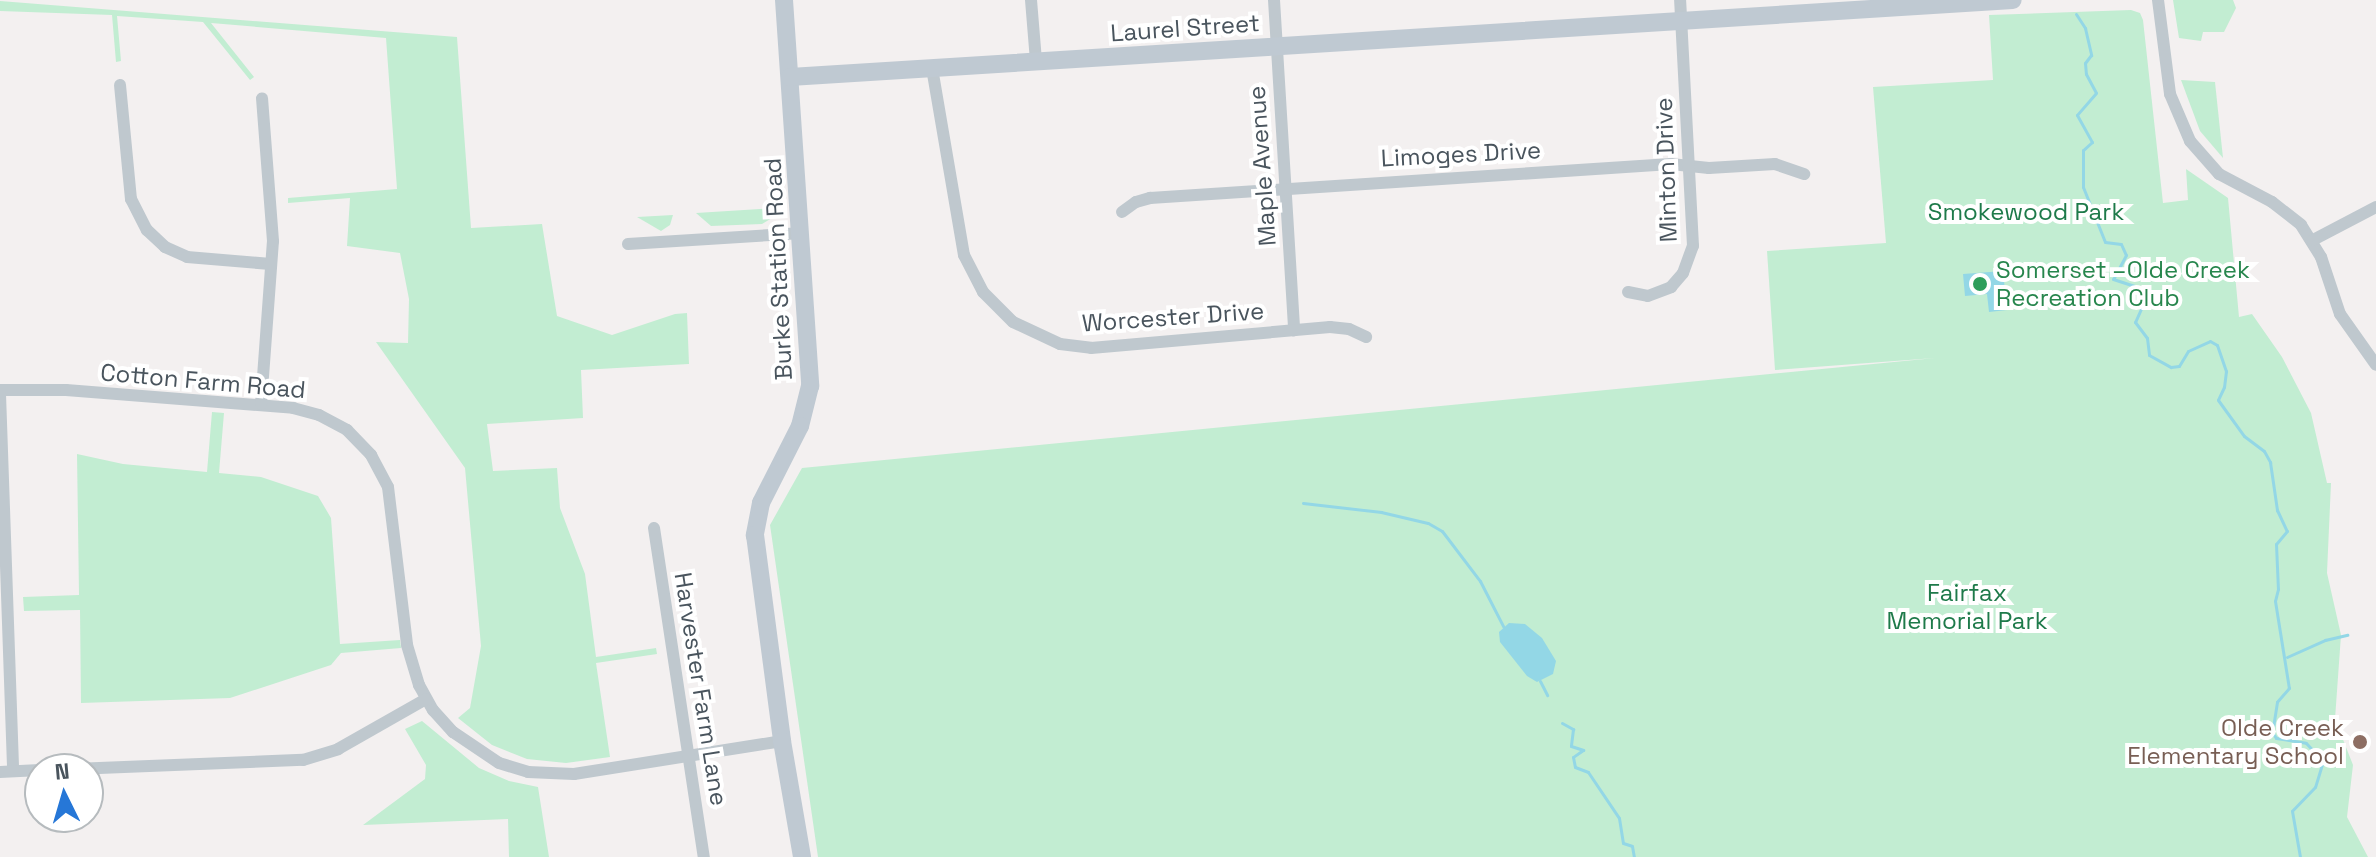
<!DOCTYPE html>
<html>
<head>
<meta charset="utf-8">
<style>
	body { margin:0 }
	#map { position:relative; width:2376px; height:857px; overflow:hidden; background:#f3f0f0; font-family:"Space Grotesk",sans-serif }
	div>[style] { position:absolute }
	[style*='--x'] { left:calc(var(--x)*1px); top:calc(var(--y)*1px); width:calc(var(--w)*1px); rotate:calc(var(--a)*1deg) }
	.green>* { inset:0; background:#c2edd2 }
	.water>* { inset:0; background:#93d7e6 }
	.stream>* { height:3px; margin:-1.5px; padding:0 1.5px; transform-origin:1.5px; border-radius:1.5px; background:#93d7e6 }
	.street>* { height:12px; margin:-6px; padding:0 6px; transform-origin:6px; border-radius:6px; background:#bfc8ce }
	.secondary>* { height:18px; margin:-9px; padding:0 9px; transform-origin:9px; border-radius:9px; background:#bfc9d2 }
	.dots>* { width:22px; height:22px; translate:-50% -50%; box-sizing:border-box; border:4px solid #fff; border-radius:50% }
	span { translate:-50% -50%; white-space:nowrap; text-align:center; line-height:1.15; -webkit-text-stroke:8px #fff; paint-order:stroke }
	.street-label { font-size:24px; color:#49545d }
	.park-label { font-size:24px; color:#1e7a4a }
	.leisure-label { font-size:24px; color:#27864d }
	.left { translate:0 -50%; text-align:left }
	.education-label { font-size:24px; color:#785e54 }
	.right { translate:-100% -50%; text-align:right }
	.north { position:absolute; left:24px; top:753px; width:80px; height:80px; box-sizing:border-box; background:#fff; border:2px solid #b6bbbe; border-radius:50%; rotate:355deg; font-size:22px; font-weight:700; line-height:32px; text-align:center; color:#49545d }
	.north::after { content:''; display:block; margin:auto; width:28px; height:36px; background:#2677d7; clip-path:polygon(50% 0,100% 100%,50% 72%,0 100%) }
</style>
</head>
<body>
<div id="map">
	<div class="green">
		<div style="clip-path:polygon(2173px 0,2233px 0,2236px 8px,2224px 32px,2203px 32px,2201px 41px,2179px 38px)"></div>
		<div style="clip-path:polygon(0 1px,457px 37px,471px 228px,542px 224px,557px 316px,612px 335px,675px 314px,687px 313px,689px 364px,581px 370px,583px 418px,487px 424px,493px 471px,557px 468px,560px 508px,585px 574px,596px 657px,656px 648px,657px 654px,596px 663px,610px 757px,566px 763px,527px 759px,492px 745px,458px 718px,470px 708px,481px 646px,465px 468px,376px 342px,408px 343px,409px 299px,400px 253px,347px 246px,350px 198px,288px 203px,288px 198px,397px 189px,386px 38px,211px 23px,254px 77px,250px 80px,203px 22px,117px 16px,121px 61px,116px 62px,112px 15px,0 11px)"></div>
		<div style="clip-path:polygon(2131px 10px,2140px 13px,2143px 20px,2163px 203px,2188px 200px,2186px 169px,2228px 198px,2239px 317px,2252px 314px,2282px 357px,2311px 413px,2327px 483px,2331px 483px,2327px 573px,2341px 635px,2335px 719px,2353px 765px,2347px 817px,2368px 857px,818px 857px,770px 525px,802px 468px,1935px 358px,1775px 370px,1767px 251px,1886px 243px,1873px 87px,1993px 80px,1989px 15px)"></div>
		<div style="clip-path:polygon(2181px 80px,2215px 82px,2223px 158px,2200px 131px)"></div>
		<div style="clip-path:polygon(775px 208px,772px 218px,762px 224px,711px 226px,696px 213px)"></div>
		<div style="clip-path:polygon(673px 215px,670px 225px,661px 231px,637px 217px)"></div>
		<div style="clip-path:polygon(212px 412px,224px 413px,219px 473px,261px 477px,318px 496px,331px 518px,340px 644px,400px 640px,401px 648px,341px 653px,331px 665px,230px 698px,81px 703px,80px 610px,24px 611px,23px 597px,79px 595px,77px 454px,123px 464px,207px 472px)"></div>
		<div style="clip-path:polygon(422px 721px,479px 768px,509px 781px,538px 787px,549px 857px,509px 857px,508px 819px,363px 825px,425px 779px,426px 765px,405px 729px)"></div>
	</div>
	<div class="water">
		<div style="clip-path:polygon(2003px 271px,2007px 310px,1989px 312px,1987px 294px,1965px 296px,1963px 274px)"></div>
		<div style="clip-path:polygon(1509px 623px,1525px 624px,1542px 638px,1556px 661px,1553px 674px,1537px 682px,1527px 676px,1500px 642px,1499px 632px)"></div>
	</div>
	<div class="stream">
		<div style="--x:2076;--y:14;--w:17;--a:57"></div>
		<div style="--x:2085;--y:28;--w:28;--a:77"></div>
		<div style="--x:2091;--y:55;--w:10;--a:127"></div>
		<div style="--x:2085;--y:63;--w:11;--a:85"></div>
		<div style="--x:2086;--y:74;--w:21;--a:62"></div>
		<div style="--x:2096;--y:93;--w:29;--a:131"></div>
		<div style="--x:2077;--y:115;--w:31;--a:61"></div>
		<div style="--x:2092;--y:142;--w:12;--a:138"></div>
		<div style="--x:2083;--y:150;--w:37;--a:90"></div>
		<div style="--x:2083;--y:187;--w:59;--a:68.2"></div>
		<div style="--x:2105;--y:242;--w:16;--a:7"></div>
		<div style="--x:2121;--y:244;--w:12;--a:66"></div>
		<div style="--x:2126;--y:255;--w:27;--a:118"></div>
		<div style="--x:2113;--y:279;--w:25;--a:18"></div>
		<div style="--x:2137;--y:287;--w:17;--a:65"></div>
		<div style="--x:2144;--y:302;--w:22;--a:114"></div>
		<div style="--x:2135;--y:322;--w:20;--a:53"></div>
		<div style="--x:2147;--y:338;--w:17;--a:83"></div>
		<div style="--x:2149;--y:355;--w:25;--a:29"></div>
		<div style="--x:2171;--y:367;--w:8;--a:-7"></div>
		<div style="--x:2179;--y:366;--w:17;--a:-59"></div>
		<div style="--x:2188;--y:351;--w:24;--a:-24"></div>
		<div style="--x:2210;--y:341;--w:8;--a:30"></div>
		<div style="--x:2217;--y:345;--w:28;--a:71"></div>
		<div style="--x:2226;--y:371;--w:16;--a:97"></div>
		<div style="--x:2224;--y:387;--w:14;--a:115"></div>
		<div style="--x:2218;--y:400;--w:44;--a:54.2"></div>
		<div style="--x:2244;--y:436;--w:25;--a:37"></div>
		<div style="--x:2264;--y:451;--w:13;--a:61"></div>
		<div style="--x:2270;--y:462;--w:49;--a:81.7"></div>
		<div style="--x:2277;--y:510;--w:23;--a:65"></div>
		<div style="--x:2287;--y:531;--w:17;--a:130"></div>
		<div style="--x:2276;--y:544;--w:45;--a:87.5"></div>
		<div style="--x:2278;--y:589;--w:12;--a:104"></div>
		<div style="--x:2275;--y:601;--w:88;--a:80.9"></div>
		<div style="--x:2289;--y:688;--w:18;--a:131"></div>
		<div style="--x:2277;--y:702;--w:30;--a:99"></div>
		<div style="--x:2272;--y:732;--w:7;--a:56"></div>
		<div style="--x:2276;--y:738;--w:30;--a:9"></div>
		<div style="--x:2306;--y:743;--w:25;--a:47"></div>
		<div style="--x:2323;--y:761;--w:27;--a:107"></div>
		<div style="--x:2315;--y:787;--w:33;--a:134"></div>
		<div style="--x:2292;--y:811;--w:47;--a:80.1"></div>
		<div style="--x:1303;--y:503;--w:79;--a:6.6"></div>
		<div style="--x:1381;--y:512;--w:48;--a:13.2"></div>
		<div style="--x:1428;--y:523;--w:16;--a:30"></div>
		<div style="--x:1442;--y:531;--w:63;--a:52.8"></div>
		<div style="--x:1480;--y:581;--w:51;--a:62.9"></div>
		<div style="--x:2287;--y:657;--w:42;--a:-24.1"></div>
		<div style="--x:2325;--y:640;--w:23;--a:-13"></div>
		<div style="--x:1540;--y:681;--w:16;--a:63"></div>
		<div style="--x:1562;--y:723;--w:13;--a:29"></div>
		<div style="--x:1573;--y:729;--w:17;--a:97"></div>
		<div style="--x:1571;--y:746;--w:13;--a:18"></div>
		<div style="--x:1583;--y:750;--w:12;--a:145"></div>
		<div style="--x:1573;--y:757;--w:10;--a:79"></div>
		<div style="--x:1575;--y:767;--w:14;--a:21"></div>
		<div style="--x:1588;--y:772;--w:55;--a:56"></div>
		<div style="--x:1619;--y:818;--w:25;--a:81"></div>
		<div style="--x:1623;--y:843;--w:9;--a:18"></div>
		<div style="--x:1632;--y:846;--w:11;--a:80"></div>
	</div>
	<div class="street">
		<div style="--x:1031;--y:0;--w:61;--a:85.3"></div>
		<div style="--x:1274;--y:0;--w:331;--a:86.5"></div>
		<div style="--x:2158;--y:0;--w:95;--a:82.7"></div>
		<div style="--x:2170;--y:94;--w:51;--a:66.9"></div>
		<div style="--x:2190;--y:141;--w:44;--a:48.7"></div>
		<div style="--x:2219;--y:174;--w:60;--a:27.8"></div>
		<div style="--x:2272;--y:202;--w:37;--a:38"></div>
		<div style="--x:2301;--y:225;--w:38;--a:58"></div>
		<div style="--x:2321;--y:257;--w:60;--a:71.6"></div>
		<div style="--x:2340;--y:314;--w:62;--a:54.8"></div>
		<div style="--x:932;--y:68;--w:190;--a:80.3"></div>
		<div style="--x:964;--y:255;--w:42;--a:62.8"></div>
		<div style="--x:983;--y:292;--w:42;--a:45"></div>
		<div style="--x:1013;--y:322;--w:52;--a:25.1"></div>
		<div style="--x:1060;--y:344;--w:31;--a:7"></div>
		<div style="--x:1091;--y:348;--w:240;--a:-5"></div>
		<div style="--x:1330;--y:327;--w:19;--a:6"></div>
		<div style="--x:1349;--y:329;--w:19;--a:25"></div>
		<div style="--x:120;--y:85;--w:115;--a:84.5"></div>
		<div style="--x:131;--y:199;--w:35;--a:63"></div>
		<div style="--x:147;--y:230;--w:25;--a:43"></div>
		<div style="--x:165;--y:247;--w:24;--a:24"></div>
		<div style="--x:187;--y:257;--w:84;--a:4.8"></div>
		<div style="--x:1122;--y:212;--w:17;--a:-36"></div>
		<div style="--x:1136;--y:202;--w:15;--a:-16"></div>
		<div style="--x:1150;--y:198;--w:522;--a:-3.73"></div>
		<div style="--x:1671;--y:164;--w:38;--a:6"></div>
		<div style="--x:1709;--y:168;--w:66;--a:-3.5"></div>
		<div style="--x:1775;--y:164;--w:31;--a:19"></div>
		<div style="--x:2313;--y:240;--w:71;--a:-27.6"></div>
		<div style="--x:628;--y:244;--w:174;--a:-3.6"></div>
		<div style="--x:1628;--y:292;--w:20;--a:11"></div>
		<div style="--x:1648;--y:296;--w:25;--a:-21"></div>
		<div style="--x:1671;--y:287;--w:18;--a:-49"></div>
		<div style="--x:1683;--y:273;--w:29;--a:-70"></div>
		<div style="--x:1693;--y:246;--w:246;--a:-93"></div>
		<div style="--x:0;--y:390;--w:66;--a:0"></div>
		<div style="--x:66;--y:390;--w:228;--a:4.5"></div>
		<div style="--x:293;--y:408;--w:27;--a:15"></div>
		<div style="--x:319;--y:415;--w:32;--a:28"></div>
		<div style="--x:347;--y:430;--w:35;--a:46"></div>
		<div style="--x:371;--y:455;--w:36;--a:62"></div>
		<div style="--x:388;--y:487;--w:159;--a:83.1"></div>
		<div style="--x:407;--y:645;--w:42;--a:73.3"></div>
		<div style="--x:419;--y:685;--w:29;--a:61"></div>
		<div style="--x:433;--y:710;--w:30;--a:48"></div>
		<div style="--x:453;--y:732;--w:55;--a:34"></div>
		<div style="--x:499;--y:763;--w:30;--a:17"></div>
		<div style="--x:528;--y:772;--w:46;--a:2.5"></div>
		<div style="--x:574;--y:774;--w:211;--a:-9"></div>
		<div style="--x:0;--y:394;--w:377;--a:88"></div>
		<div style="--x:261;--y:404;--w:163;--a:-85.8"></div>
		<div style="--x:273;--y:241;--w:143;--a:-94.4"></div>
		<div style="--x:654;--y:528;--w:333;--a:81.4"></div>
		<div style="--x:74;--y:769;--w:229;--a:-2.3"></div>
		<div style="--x:303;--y:760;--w:37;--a:-17"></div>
		<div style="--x:338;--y:749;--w:101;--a:-29.6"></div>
		<div style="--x:0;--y:772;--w:40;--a:-2.9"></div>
	</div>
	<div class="secondary">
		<div style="--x:784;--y:0;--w:387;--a:86.1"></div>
		<div style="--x:810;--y:386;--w:41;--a:104"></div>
		<div style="--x:800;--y:426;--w:86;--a:116.9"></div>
		<div style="--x:761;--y:503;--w:33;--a:101"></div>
		<div style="--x:755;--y:535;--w:208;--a:82.5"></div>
		<div style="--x:782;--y:741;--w:118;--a:80.2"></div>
		<div style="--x:790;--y:77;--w:1225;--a:-3.6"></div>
	</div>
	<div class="dots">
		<div style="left:1980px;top:284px;background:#2e9e5b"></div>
		<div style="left:2360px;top:742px;background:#8d6e63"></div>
	</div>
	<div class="street-label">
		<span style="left:1185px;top:28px;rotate:-4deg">Laurel Street</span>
		<span style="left:1461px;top:154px;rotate:-3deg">Limoges Drive</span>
		<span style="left:1262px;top:166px;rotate:-94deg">Maple Avenue</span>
		<span style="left:1666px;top:170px;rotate:-92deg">Minton Drive</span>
		<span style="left:778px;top:269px;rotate:-93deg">Burke Station Road</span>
		<span style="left:1173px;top:317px;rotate:-4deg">Worcester Drive</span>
		<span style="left:203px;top:381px;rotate:5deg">Cotton Farm Road</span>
		<span style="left:701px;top:689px;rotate:81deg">Harvester Farm Lane</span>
	</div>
	<div class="park-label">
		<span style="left:2026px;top:212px">Smokewood Park</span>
		<span style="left:1967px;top:607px">Fairfax<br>Memorial Park</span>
	</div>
	<div class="leisure-label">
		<span class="left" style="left:1996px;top:284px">Somerset –Olde Creek<br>Recreation Club</span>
	</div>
	<div class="education-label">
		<span class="right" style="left:2344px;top:742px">Olde Creek<br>Elementary School</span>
	</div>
	<div class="north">N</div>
</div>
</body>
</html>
